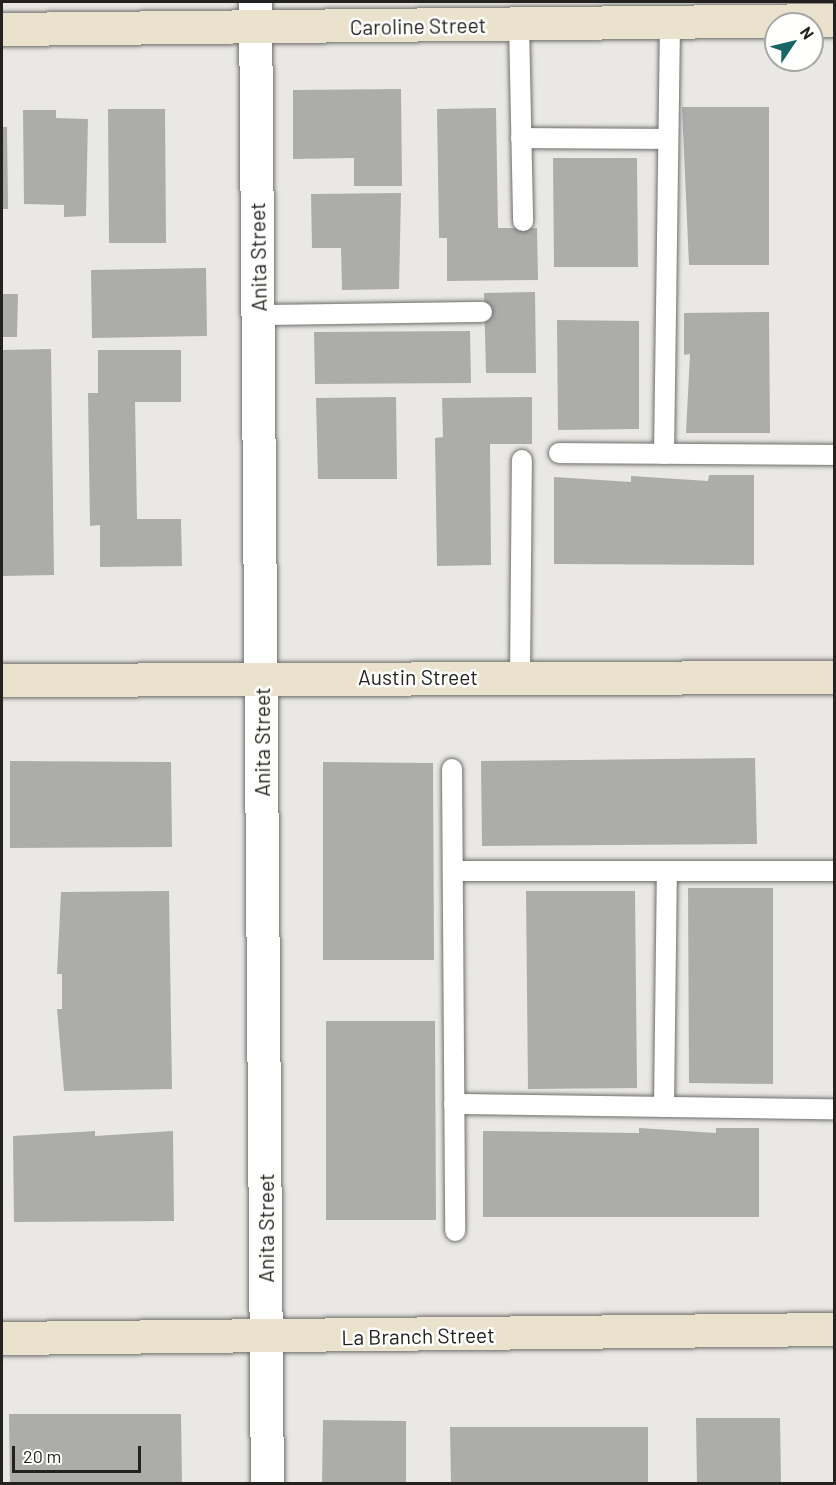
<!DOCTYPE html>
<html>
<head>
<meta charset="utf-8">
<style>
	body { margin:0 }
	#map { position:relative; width:836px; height:1485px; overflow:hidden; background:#e9e8e5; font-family:Barlow,sans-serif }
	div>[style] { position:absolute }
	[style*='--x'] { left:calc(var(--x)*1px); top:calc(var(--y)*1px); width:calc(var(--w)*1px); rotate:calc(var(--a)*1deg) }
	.building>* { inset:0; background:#acadab }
	.roads { filter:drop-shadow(0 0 2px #6e6e6b) drop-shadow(0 0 2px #6e6e6b) }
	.lane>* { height:20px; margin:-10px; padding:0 10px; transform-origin:10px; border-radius:10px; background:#fff }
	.street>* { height:33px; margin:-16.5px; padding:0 16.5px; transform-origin:16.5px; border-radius:16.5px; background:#fff }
	.secondary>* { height:33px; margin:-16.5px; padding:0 16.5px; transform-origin:16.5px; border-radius:16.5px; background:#ebe2ce }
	span { translate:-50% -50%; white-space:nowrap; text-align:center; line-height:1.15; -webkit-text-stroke:5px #fffffe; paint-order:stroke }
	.street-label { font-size:21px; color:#232221 }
	.frame { position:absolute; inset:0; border:3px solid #232221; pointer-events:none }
	.north { position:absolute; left:764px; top:12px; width:60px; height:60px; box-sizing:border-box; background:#fffffe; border:2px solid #a7a7a6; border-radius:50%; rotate:55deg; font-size:16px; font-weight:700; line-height:24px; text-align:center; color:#232221 }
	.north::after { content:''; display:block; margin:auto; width:21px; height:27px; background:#186666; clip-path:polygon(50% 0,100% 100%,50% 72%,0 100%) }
	.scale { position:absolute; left:12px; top:1446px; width:129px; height:27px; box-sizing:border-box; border:3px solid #232221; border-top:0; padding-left:8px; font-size:18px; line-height:21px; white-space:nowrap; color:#232221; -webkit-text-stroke:4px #fffffe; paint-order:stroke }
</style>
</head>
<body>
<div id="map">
	<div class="building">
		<div style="clip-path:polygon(401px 89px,402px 186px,354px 186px,354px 158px,293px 159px,293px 90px)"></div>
		<div style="clip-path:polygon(682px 107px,769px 107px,769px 265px,689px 265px)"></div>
		<div style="clip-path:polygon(496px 108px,498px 228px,537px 228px,538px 280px,447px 281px,447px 238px,439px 238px,437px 109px)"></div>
		<div style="clip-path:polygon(108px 109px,165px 109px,166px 243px,109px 243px)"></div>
		<div style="clip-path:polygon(23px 110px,56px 110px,56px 118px,88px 119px,86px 216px,64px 217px,64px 205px,24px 204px)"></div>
		<div style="clip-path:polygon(2px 127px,7px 127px,8px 209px,2px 209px)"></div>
		<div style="clip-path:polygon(553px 158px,637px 158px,638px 267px,554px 267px)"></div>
		<div style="clip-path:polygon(401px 193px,399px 289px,342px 290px,341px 248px,312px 248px,311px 194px)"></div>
		<div style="clip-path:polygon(206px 268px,207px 336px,92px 338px,91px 270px)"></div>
		<div style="clip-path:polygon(535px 292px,536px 373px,486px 373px,484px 293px)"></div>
		<div style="clip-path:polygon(2px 294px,18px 294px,17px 337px,2px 337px)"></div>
		<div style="clip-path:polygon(769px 312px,770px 433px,686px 433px,690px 354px,684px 355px,684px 313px)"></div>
		<div style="clip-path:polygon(557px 320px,639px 321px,639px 429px,558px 430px)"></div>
		<div style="clip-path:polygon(470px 331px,471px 383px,315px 384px,314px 332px)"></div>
		<div style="clip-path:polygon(51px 349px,54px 575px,2px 576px,2px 350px)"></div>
		<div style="clip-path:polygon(98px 350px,181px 350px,181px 402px,135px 402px,137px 519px,181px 519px,182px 566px,100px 567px,100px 525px,90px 526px,88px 393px,98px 393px)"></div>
		<div style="clip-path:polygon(396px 397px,397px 479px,318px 479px,316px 398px)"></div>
		<div style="clip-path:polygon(532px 397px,532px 444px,490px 444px,491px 565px,437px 566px,435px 438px,443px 437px,442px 398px)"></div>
		<div style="clip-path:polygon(709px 475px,754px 475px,754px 565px,554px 564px,554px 477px,631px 482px,631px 476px,708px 481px)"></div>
		<div style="clip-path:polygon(755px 758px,757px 844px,482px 846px,481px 761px)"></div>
		<div style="clip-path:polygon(10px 761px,171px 762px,172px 847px,10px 848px)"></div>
		<div style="clip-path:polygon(323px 762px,433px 763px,434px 960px,323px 960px)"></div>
		<div style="clip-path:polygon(688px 888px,773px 888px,773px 1084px,689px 1083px)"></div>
		<div style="clip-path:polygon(169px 891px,172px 1089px,64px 1091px,57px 1009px,62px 1009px,62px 974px,57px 974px,61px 892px)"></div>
		<div style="clip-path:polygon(526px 891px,635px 891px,637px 1088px,528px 1089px)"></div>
		<div style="clip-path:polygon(326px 1021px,435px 1021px,436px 1220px,326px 1220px)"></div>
		<div style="clip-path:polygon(639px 1128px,716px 1133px,716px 1128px,759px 1128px,759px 1217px,483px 1217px,483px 1131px,639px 1133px)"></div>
		<div style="clip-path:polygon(95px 1131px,95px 1136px,173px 1131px,174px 1221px,14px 1222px,13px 1136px)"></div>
		<div style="clip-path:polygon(9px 1414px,181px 1414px,182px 1484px,10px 1484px)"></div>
		<div style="clip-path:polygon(696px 1418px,780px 1418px,781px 1484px,697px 1484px)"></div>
		<div style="clip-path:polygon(323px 1420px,406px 1421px,406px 1484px,322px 1484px)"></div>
		<div style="clip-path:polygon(450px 1427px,648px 1427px,648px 1484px,451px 1484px)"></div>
	</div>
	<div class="roads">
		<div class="lane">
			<div style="--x:519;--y:24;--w:197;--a:88.8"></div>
			<div style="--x:521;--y:138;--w:147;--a:0.4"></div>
			<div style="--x:259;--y:315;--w:223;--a:-0.8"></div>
			<div style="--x:559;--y:453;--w:275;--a:0.4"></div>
			<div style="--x:664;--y:454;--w:432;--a:-89.2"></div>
			<div style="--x:520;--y:677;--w:217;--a:-89.5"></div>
			<div style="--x:452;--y:769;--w:462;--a:89.6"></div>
			<div style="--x:453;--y:871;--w:381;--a:0"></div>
			<div style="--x:454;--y:1104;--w:380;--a:0.8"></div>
			<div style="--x:664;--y:1107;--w:236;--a:-89.3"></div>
		</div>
		<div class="street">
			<div style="--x:255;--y:2;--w:1482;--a:89.54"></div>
		</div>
		<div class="secondary">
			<div style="--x:2;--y:29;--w:832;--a:-0.62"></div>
			<div style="--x:2;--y:680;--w:832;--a:-0.21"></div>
			<div style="--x:2;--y:1338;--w:832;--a:-0.62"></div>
		</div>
	</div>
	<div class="street-label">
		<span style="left:418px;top:26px;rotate:-1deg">Caroline Street</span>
		<span style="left:258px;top:257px;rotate:-91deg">Anita Street</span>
		<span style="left:418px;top:677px">Austin Street</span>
		<span style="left:262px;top:742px;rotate:-90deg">Anita Street</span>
		<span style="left:266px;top:1228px;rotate:-90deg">Anita Street</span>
		<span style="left:418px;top:1336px;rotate:-1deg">La Branch Street</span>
	</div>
	<div class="frame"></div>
	<div class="north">N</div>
	<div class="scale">20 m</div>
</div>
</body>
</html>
